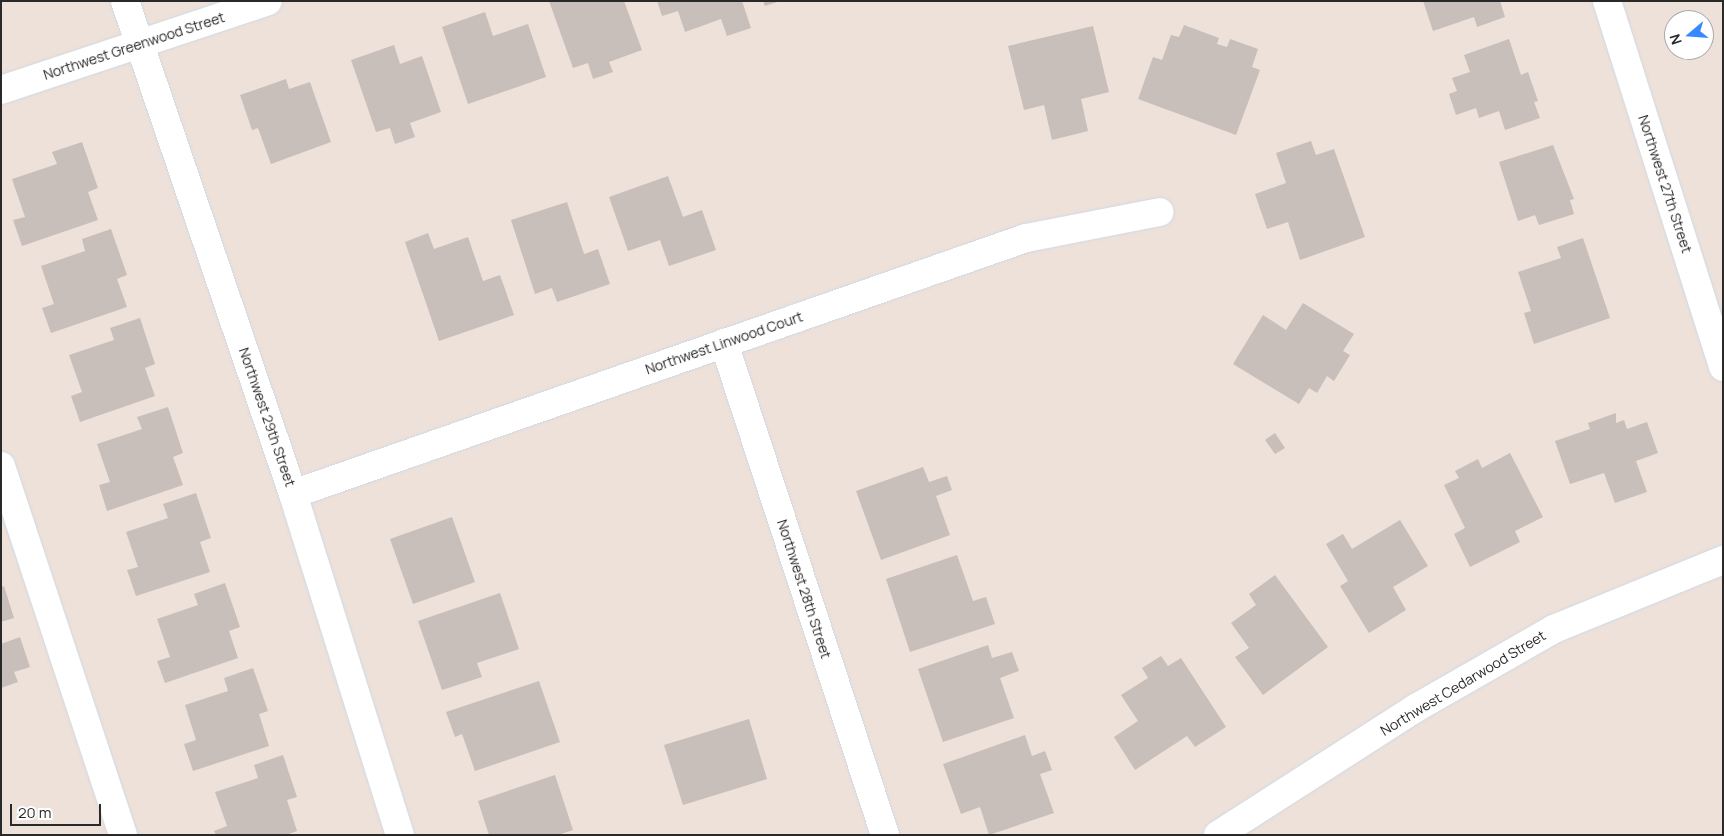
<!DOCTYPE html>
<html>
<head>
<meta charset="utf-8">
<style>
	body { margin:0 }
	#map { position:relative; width:1724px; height:836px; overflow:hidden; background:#ede1da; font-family:Manrope,sans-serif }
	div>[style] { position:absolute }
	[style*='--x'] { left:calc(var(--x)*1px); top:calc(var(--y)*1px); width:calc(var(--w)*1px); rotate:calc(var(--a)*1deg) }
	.building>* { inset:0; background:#c8beba }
	.roads { filter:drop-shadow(0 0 1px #cfd8e3) drop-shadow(0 0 1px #cfd8e3) }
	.minor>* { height:28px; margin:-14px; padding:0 14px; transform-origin:14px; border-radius:14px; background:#fff }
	span { translate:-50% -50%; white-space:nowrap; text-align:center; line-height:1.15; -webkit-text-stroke:4px #fff; paint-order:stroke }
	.street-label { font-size:14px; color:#292929 }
	.frame { position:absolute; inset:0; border:2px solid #292929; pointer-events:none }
	.north { position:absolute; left:1664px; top:10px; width:50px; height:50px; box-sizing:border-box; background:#fff; border:1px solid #a9a9a9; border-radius:50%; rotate:252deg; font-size:14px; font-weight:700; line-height:20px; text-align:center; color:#292929 }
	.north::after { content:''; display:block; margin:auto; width:18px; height:22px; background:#3588ff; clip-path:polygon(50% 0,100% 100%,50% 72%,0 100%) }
	.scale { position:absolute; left:10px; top:804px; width:91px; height:22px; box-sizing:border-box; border:2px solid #292929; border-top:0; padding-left:6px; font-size:15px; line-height:18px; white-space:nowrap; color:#292929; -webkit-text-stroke:4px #fff; paint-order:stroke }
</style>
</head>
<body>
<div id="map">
	<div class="building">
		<div style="clip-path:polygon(549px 1px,624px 1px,642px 50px,609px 62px,613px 72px,593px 79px,588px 63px,573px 68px)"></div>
		<div style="clip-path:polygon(657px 1px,742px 1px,751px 28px,727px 36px,721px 19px,685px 32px,678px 11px,662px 16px)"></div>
		<div style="clip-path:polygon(763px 1px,777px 1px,777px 2px,765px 6px)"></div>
		<div style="clip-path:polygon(1423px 1px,1500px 1px,1505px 17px,1477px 27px,1474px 17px,1433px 31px)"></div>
		<div style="clip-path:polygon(485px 12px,493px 36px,528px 24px,546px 77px,468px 104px,442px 27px)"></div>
		<div style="clip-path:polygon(1184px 25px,1219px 38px,1217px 44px,1227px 47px,1230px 39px,1258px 49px,1252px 67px,1260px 70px,1236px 135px,1138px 99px,1153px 57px,1162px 60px,1171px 35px,1179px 37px)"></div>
		<div style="clip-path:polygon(1093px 26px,1109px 92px,1081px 99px,1088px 131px,1052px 140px,1044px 105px,1024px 110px,1008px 46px)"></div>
		<div style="clip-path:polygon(1509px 39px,1521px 75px,1528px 72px,1538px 101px,1534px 102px,1540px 118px,1505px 130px,1499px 111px,1479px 118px,1476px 108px,1456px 115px,1449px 94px,1457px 91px,1452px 78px,1470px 72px,1464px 55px)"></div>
		<div style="clip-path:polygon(394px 45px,400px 64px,422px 56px,441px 112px,410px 123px,415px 137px,395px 144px,390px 128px,376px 132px,351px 60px)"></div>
		<div style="clip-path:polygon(286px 79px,289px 89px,310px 82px,331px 142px,271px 164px,258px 128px,252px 130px,240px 95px)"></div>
		<div style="clip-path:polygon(1311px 141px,1316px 155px,1334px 149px,1365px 237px,1300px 260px,1288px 222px,1267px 229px,1255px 194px,1286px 183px,1276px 153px)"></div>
		<div style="clip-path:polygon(82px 142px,98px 188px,88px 192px,98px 220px,22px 246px,13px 220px,25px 217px,12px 179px,57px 164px,52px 152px)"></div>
		<div style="clip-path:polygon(1553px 145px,1574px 199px,1570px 200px,1574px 214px,1539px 225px,1535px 215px,1518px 221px,1499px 162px)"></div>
		<div style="clip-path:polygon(668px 176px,683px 217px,702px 210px,716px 250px,669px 266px,660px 240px,628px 251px,609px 197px)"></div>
		<div style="clip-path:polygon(567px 202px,584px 254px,598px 249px,610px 284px,557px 302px,552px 288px,535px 294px,511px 220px)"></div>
		<div style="clip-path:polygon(111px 229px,127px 275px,117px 279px,127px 307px,51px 333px,42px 308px,54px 304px,41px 266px,85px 251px,82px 239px)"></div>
		<div style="clip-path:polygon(428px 233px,434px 249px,468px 237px,483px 281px,500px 275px,514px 315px,439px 341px,405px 242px)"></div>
		<div style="clip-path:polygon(1583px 238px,1610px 318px,1534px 344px,1524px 313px,1531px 311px,1518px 272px,1561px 258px,1557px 247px)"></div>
		<div style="clip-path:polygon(1303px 303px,1354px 334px,1343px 351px,1350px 355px,1334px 381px,1327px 376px,1317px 393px,1309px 388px,1299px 404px,1233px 364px,1263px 315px,1286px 330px)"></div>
		<div style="clip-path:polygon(140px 318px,155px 364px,145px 368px,155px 396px,80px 422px,71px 396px,82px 392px,69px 355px,114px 340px,110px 328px)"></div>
		<div style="clip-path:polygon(168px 407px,183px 453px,173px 457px,183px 485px,107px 511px,99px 485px,110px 482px,97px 444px,142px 429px,137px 417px)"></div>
		<div style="clip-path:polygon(1616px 413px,1616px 423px,1624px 420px,1627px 429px,1647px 422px,1658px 453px,1636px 461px,1647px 492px,1615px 503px,1604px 473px,1570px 484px,1555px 441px,1590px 429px,1588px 423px)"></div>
		<div style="clip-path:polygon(1275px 433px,1285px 448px,1275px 454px,1265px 440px)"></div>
		<div style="clip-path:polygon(1510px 453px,1543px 517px,1515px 531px,1520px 542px,1470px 567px,1454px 534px,1465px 528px,1444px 485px,1459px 478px,1455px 471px,1478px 459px,1482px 468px)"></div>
		<div style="clip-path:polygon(923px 467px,929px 482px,947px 476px,952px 490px,936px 496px,950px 535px,881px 560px,856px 491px)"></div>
		<div style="clip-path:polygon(196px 493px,211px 538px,200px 542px,210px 572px,136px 596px,127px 570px,138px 567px,126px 532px,168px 518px,163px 504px)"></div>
		<div style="clip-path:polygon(452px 517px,475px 582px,413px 604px,390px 539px)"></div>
		<div style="clip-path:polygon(1400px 520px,1428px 566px,1393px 587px,1406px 610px,1369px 633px,1340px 586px,1348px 581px,1326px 544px,1343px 534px,1352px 549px)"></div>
		<div style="clip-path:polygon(957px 555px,973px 601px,986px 597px,995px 624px,910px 652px,886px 579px)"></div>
		<div style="clip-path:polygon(1275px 575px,1328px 647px,1263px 695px,1235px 657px,1249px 648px,1231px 623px,1256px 605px,1249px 594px)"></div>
		<div style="clip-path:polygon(225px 583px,240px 627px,229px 631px,238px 658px,165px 683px,157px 661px,170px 657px,157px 619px,198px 605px,194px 594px)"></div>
		<div style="clip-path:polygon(4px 586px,14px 618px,1px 622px,1px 587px)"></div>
		<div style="clip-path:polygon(500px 593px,519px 649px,477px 663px,482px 677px,442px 690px,418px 621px)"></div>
		<div style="clip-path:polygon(20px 637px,30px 667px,14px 672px,18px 682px,1px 688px,1px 644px)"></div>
		<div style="clip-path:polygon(988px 645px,992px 658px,1012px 652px,1019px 671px,1000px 678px,1014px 718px,943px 742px,918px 669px)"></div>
		<div style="clip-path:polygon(1161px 656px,1168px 666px,1181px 658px,1226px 727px,1195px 747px,1187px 736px,1135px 770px,1114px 737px,1138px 721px,1121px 695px,1148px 678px,1142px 668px)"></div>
		<div style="clip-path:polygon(253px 668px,268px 711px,259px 714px,269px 746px,193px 771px,184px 744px,196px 740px,185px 705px,228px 691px,224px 678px)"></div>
		<div style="clip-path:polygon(539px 681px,560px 742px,475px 771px,462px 734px,455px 737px,446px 712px)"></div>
		<div style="clip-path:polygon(749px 719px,767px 779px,683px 805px,664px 745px)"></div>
		<div style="clip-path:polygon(1025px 735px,1032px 756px,1045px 751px,1052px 770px,1040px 774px,1054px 813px,989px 835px,980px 807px,961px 814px,943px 764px)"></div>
		<div style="clip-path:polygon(283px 755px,297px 797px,287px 800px,297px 831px,286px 835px,216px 835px,214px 831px,227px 826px,215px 792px,258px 778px,254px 765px)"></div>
		<div style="clip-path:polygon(555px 775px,573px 830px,558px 835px,489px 835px,478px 801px)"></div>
	</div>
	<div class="roads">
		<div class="minor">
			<div style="--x:125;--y:1;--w:521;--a:71.18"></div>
			<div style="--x:293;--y:494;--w:357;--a:72.6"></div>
			<div style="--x:1607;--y:1;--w:384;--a:72.4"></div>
			<div style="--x:1;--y:90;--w:281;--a:-18.4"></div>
			<div style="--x:724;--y:343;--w:518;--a:71.88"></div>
			<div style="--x:1;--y:466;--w:389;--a:71.7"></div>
			<div style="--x:293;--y:494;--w:776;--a:-19.25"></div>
			<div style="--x:1026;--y:238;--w:136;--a:-11"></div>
			<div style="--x:1218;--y:835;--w:235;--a:-32.7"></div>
			<div style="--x:1416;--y:708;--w:159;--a:-29.8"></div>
			<div style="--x:1554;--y:629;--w:183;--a:-22.2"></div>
		</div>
	</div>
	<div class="street-label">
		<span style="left:134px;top:46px;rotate:-18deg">Northwest Greenwood Street</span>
		<span style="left:1665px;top:184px;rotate:72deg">Northwest 27th Street</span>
		<span style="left:724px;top:343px;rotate:-19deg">Northwest Linwood Court</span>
		<span style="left:267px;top:417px;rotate:71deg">Northwest 29th Street</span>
		<span style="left:804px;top:589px;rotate:72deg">Northwest 28th Street</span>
		<span style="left:1463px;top:683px;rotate:-31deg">Northwest Cedarwood Street</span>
	</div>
	<div class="frame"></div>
	<div class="north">N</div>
	<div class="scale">20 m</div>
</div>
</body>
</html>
